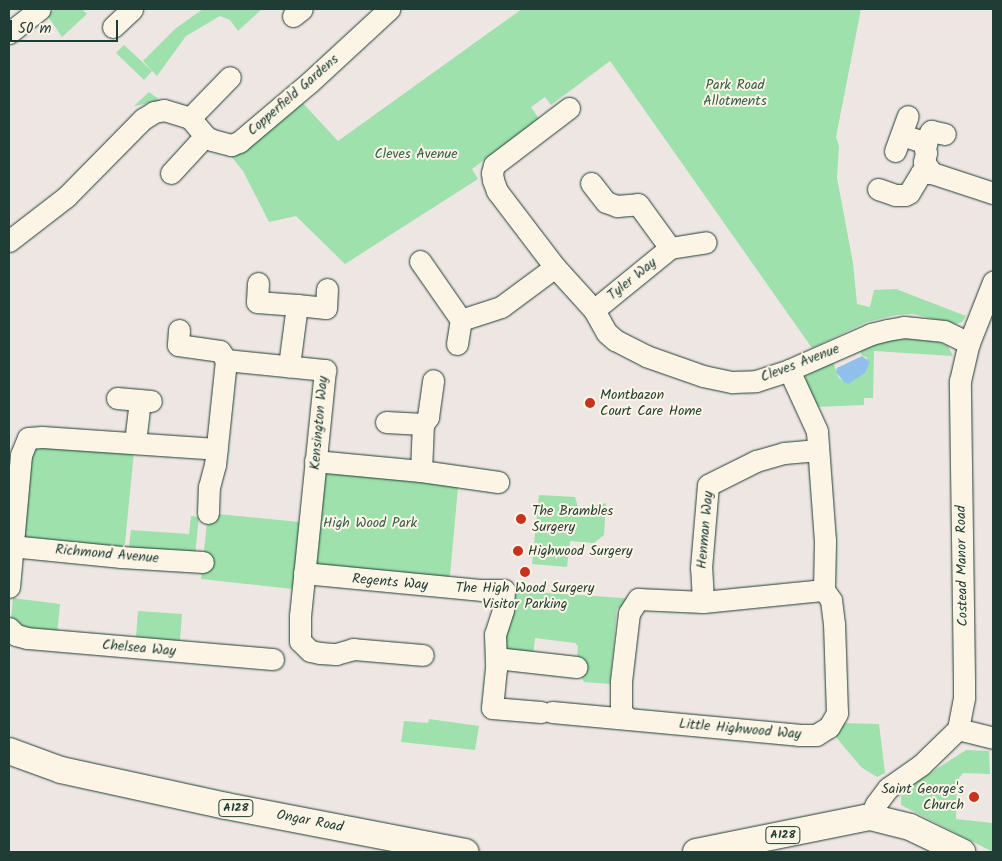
<!DOCTYPE html>
<html>
<head>
<meta charset="utf-8">
<style>
	body { margin:0 }
	#map { position:relative; width:1002px; height:861px; overflow:hidden; background:#eee6e3; font-family:Kalam,sans-serif }
	div>[style] { position:absolute }
	[style*='--x'] { left:calc(var(--x)*1px); top:calc(var(--y)*1px); width:calc(var(--w)*1px); rotate:calc(var(--a)*1deg) }
	.green>* { inset:0; background:#9ee1ac }
	.water>* { inset:0; background:#91bfeb }
	.roads { filter:drop-shadow(0 0 1px #1f3d34) drop-shadow(0 0 1px #1f3d34) }
	.minor>* { height:21px; margin:-10.5px; padding:0 10.5px; transform-origin:10.5px; border-radius:10.5px; background:#fcf5e5 }
	.major>* { height:26px; margin:-13px; padding:0 13px; transform-origin:13px; border-radius:13px; background:#fcf5e5 }
	.dots>* { width:14px; height:14px; translate:-50% -50%; box-sizing:border-box; border:2px solid #fcf5e5; border-radius:50% }
	span { translate:-50% -50%; white-space:nowrap; text-align:center; line-height:1.15; -webkit-text-stroke:4px #fcf5e5; paint-order:stroke }
	.shield-label span { padding:1px 4px; background:#fcf5e5; border:1px solid; border-radius:4px; -webkit-text-stroke-width:0 }
	.shield-label { font-size:12px; color:#1f3d34; font-weight:700 }
	.park-label { font-size:14px; color:#385e4c }
	.street-label { font-size:14px; color:#1f3d34 }
	.poi-label { font-size:14px; color:#1f3d34 }
	.left { translate:0 -50%; text-align:left }
	.right { translate:-100% -50%; text-align:right }
	.frame { position:absolute; inset:0; border:10px solid #1f3d34; pointer-events:none }
	.scale { position:absolute; left:10px; top:20px; width:108px; height:22px; box-sizing:border-box; border:2px solid #1f3d34; border-top:0; padding-left:6px; font-size:15px; line-height:18px; white-space:nowrap; color:#1f3d34; -webkit-text-stroke:4px #fcf5e5; paint-order:stroke }
</style>
</head>
<body>
<div id="map">
	<div class="green">
		<div style="clip-path:polygon(56px 9px,82px 9px,87px 14px,62px 37px,47px 15px)"></div>
		<div style="clip-path:polygon(203px 9px,262px 9px,238px 31px,230px 20px,220px 16px,186px 36px,157px 76px,143px 61px,176px 28px)"></div>
		<div style="clip-path:polygon(522px 9px,861px 9px,836px 137px,839px 146px,837px 178px,853px 263px,857px 304px,870px 307px,874px 290px,896px 289px,966px 316px,962px 322px,956px 324px,913px 314px,896px 315px,867px 322px,812px 348px,610px 61px,551px 105px,545px 97px,531px 107px,539px 119px,472px 169px,478px 179px,345px 264px,296px 216px,269px 222px,243px 171px,230px 155px,298px 98px,338px 141px)"></div>
		<div style="clip-path:polygon(124px 45px,152px 71px,144px 80px,116px 53px)"></div>
		<div style="clip-path:polygon(149px 92px,161px 101px,134px 106px)"></div>
		<div style="clip-path:polygon(892px 337px,924px 338px,939px 342px,948px 346px,953px 356px,874px 351px,873px 398px,864px 398px,864px 405px,814px 407px,805px 381px,806px 376px,833px 362px,839px 378px,848px 383px,865px 373px,867px 357px,862px 356px,860px 350px)"></div>
		<div style="clip-path:polygon(35px 443px,134px 452px,124px 553px,26px 542px,20px 526px,27px 457px)"></div>
		<div style="clip-path:polygon(315px 461px,459px 476px,449px 587px,304px 573px,302px 590px,201px 579px,208px 513px,310px 523px)"></div>
		<div style="clip-path:polygon(539px 495px,575px 497px,579px 510px,606px 503px,604px 535px,594px 543px,570px 541px,567px 567px,532px 564px)"></div>
		<div style="clip-path:polygon(191px 516px,199px 517px,195px 555px,128px 555px,131px 530px,189px 534px)"></div>
		<div style="clip-path:polygon(504px 590px,638px 599px,617px 609px,610px 684px,584px 682px,576px 667px,578px 646px,575px 643px,535px 638px,533px 656px,496px 658px)"></div>
		<div style="clip-path:polygon(13px 598px,60px 604px,57px 635px,27px 633px,11px 619px)"></div>
		<div style="clip-path:polygon(138px 611px,182px 614px,180px 641px,136px 637px)"></div>
		<div style="clip-path:polygon(429px 719px,479px 726px,475px 750px,401px 742px,404px 721px,428px 723px)"></div>
		<div style="clip-path:polygon(839px 723px,879px 724px,885px 773px,877px 777px,861px 767px,836px 737px)"></div>
		<div style="clip-path:polygon(966px 750px,989px 751px,990px 774px,963px 773px,957px 781px,956px 819px,993px 823px,993px 852px,901px 805px,901px 797px,910px 786px)"></div>
	</div>
	<div class="water">
		<div style="clip-path:polygon(862px 356px,870px 362px,865px 373px,848px 384px,844px 382px,836px 372px,837px 368px)"></div>
	</div>
	<div class="roads">
		<div class="minor">
			<div style="--x:293;--y:16;--w:11;--a:-38"></div>
			<div style="--x:113;--y:27;--w:26;--a:-43"></div>
			<div style="--x:9;--y:33;--w:39;--a:-38"></div>
			<div style="--x:569;--y:108;--w:94;--a:142.8"></div>
			<div style="--x:494;--y:165;--w:8;--a:104"></div>
			<div style="--x:492;--y:173;--w:7;--a:82"></div>
			<div style="--x:493;--y:180;--w:12;--a:70"></div>
			<div style="--x:497;--y:191;--w:96;--a:52.7"></div>
			<div style="--x:555;--y:267;--w:58;--a:47.8"></div>
			<div style="--x:594;--y:310;--w:26;--a:61"></div>
			<div style="--x:607;--y:333;--w:11;--a:41"></div>
			<div style="--x:615;--y:340;--w:35;--a:27"></div>
			<div style="--x:646;--y:356;--w:60;--a:19.3"></div>
			<div style="--x:703;--y:376;--w:30;--a:12"></div>
			<div style="--x:732;--y:382;--w:24;--a:-2"></div>
			<div style="--x:756;--y:381;--w:35;--a:-18"></div>
			<div style="--x:789;--y:370;--w:90;--a:-23.7"></div>
			<div style="--x:871;--y:334;--w:16;--a:-14"></div>
			<div style="--x:887;--y:330;--w:17;--a:-10"></div>
			<div style="--x:904;--y:327;--w:40;--a:5.7"></div>
			<div style="--x:944;--y:331;--w:28;--a:26"></div>
			<div style="--x:190;--y:118;--w:57;--a:-45.7"></div>
			<div style="--x:902;--y:135;--w:20;--a:18"></div>
			<div style="--x:921;--y:141;--w:5;--a:53"></div>
			<div style="--x:924;--y:145;--w:8;--a:76"></div>
			<div style="--x:926;--y:153;--w:9;--a:103"></div>
			<div style="--x:924;--y:162;--w:14;--a:54"></div>
			<div style="--x:932;--y:173;--w:64;--a:18.2"></div>
			<div style="--x:925;--y:149;--w:13;--a:-77"></div>
			<div style="--x:928;--y:136;--w:6;--a:-59"></div>
			<div style="--x:931;--y:131;--w:14;--a:12"></div>
			<div style="--x:895;--y:151;--w:37;--a:-70"></div>
			<div style="--x:171;--y:173;--w:50;--a:-47.4"></div>
			<div style="--x:591;--y:183;--w:24;--a:52"></div>
			<div style="--x:606;--y:202;--w:12;--a:20"></div>
			<div style="--x:617;--y:206;--w:21;--a:-5"></div>
			<div style="--x:638;--y:204;--w:54;--a:54"></div>
			<div style="--x:670;--y:248;--w:98;--a:140.8"></div>
			<div style="--x:878;--y:189;--w:18;--a:19"></div>
			<div style="--x:895;--y:195;--w:10;--a:0"></div>
			<div style="--x:905;--y:195;--w:4;--a:-27"></div>
			<div style="--x:909;--y:193;--w:23;--a:-59"></div>
			<div style="--x:921;--y:173;--w:11;--a:0"></div>
			<div style="--x:9;--y:241;--w:72;--a:-37.7"></div>
			<div style="--x:66;--y:197;--w:110;--a:-45.4"></div>
			<div style="--x:143;--y:119;--w:13;--a:-32"></div>
			<div style="--x:154;--y:112;--w:10;--a:-11"></div>
			<div style="--x:164;--y:110;--w:27;--a:17"></div>
			<div style="--x:190;--y:118;--w:23;--a:50"></div>
			<div style="--x:205;--y:136;--w:8;--a:30"></div>
			<div style="--x:212;--y:140;--w:20;--a:15"></div>
			<div style="--x:231;--y:145;--w:9;--a:-21"></div>
			<div style="--x:239;--y:142;--w:93;--a:-40.2"></div>
			<div style="--x:310;--y:82;--w:108;--a:-42.7"></div>
			<div style="--x:670;--y:248;--w:36;--a:-9"></div>
			<div style="--x:420;--y:261;--w:72;--a:55.2"></div>
			<div style="--x:461;--y:320;--w:42;--a:-18"></div>
			<div style="--x:501;--y:307;--w:67;--a:-36.5"></div>
			<div style="--x:258;--y:283;--w:19;--a:93"></div>
			<div style="--x:257;--y:302;--w:40;--a:4.3"></div>
			<div style="--x:297;--y:305;--w:62;--a:97.5"></div>
			<div style="--x:297;--y:305;--w:29;--a:6"></div>
			<div style="--x:326;--y:308;--w:19;--a:-87"></div>
			<div style="--x:179;--y:330;--w:15;--a:94"></div>
			<div style="--x:178;--y:345;--w:42;--a:8.1"></div>
			<div style="--x:220;--y:351;--w:11;--a:56"></div>
			<div style="--x:457;--y:344;--w:24;--a:-81"></div>
			<div style="--x:117;--y:398;--w:34;--a:5"></div>
			<div style="--x:386;--y:422;--w:37;--a:3"></div>
			<div style="--x:135;--y:443;--w:43;--a:-83.4"></div>
			<div style="--x:315;--y:461;--w:106;--a:5.4"></div>
			<div style="--x:421;--y:471;--w:78;--a:8.1"></div>
			<div style="--x:421;--y:471;--w:47;--a:-87.6"></div>
			<div style="--x:423;--y:424;--w:9;--a:-54"></div>
			<div style="--x:428;--y:417;--w:37;--a:-82"></div>
			<div style="--x:208;--y:513;--w:26;--a:-88"></div>
			<div style="--x:209;--y:487;--w:23;--a:-75"></div>
			<div style="--x:215;--y:465;--w:106;--a:-84"></div>
			<div style="--x:226;--y:360;--w:100;--a:5.8"></div>
			<div style="--x:325;--y:370;--w:246;--a:95.8"></div>
			<div style="--x:300;--y:615;--w:26;--a:90"></div>
			<div style="--x:300;--y:641;--w:14;--a:45"></div>
			<div style="--x:310;--y:651;--w:10;--a:11"></div>
			<div style="--x:320;--y:653;--w:16;--a:4"></div>
			<div style="--x:336;--y:654;--w:18;--a:-16"></div>
			<div style="--x:353;--y:649;--w:70;--a:4.9"></div>
			<div style="--x:11;--y:546;--w:111;--a:5.7"></div>
			<div style="--x:121;--y:557;--w:82;--a:3.5"></div>
			<div style="--x:304;--y:573;--w:179;--a:5.5"></div>
			<div style="--x:482;--y:590;--w:22;--a:0"></div>
			<div style="--x:504;--y:590;--w:20;--a:93"></div>
			<div style="--x:503;--y:610;--w:25;--a:108"></div>
			<div style="--x:495;--y:634;--w:34;--a:88"></div>
			<div style="--x:496;--y:668;--w:40;--a:95.7"></div>
			<div style="--x:492;--y:708;--w:49;--a:4.7"></div>
			<div style="--x:9;--y:587;--w:133;--a:-84.8"></div>
			<div style="--x:21;--y:455;--w:18;--a:-68"></div>
			<div style="--x:28;--y:438;--w:14;--a:-4"></div>
			<div style="--x:42;--y:437;--w:175;--a:3.9"></div>
			<div style="--x:703;--y:602;--w:34;--a:-93"></div>
			<div style="--x:701;--y:568;--w:83;--a:-85.2"></div>
			<div style="--x:708;--y:485;--w:54;--a:-26.6"></div>
			<div style="--x:756;--y:461;--w:29;--a:-16"></div>
			<div style="--x:784;--y:453;--w:34;--a:-5"></div>
			<div style="--x:9;--y:628;--w:10;--a:45"></div>
			<div style="--x:16;--y:635;--w:11;--a:15"></div>
			<div style="--x:27;--y:638;--w:247;--a:4.9"></div>
			<div style="--x:496;--y:658;--w:81;--a:6.4"></div>
			<div style="--x:552;--y:712;--w:247;--a:5.3"></div>
			<div style="--x:798;--y:735;--w:18;--a:0"></div>
			<div style="--x:816;--y:735;--w:15;--a:-32"></div>
			<div style="--x:829;--y:727;--w:16;--a:-60"></div>
			<div style="--x:837;--y:713;--w:89;--a:-91.9"></div>
			<div style="--x:834;--y:624;--w:24;--a:-97"></div>
			<div style="--x:831;--y:600;--w:12;--a:-125"></div>
			<div style="--x:824;--y:590;--w:49;--a:-88.8"></div>
			<div style="--x:825;--y:541;--w:110;--a:-94.2"></div>
			<div style="--x:817;--y:431;--w:67;--a:-114.7"></div>
			<div style="--x:627;--y:718;--w:9;--a:-131"></div>
			<div style="--x:621;--y:711;--w:30;--a:-90"></div>
			<div style="--x:621;--y:681;--w:68;--a:-83.3"></div>
			<div style="--x:629;--y:613;--w:17;--a:-57"></div>
			<div style="--x:638;--y:599;--w:65;--a:2.6"></div>
			<div style="--x:703;--y:602;--w:122;--a:-5.7"></div>
			<div style="--x:958;--y:729;--w:36;--a:14"></div>
			<div style="--x:870;--y:817;--w:14;--a:-65"></div>
			<div style="--x:876;--y:804;--w:20;--a:-53"></div>
			<div style="--x:888;--y:788;--w:40;--a:-34.9"></div>
			<div style="--x:921;--y:765;--w:52;--a:-44.2"></div>
			<div style="--x:958;--y:729;--w:33;--a:-79"></div>
			<div style="--x:964;--y:697;--w:17;--a:-90"></div>
			<div style="--x:964;--y:680;--w:299;--a:-90.8"></div>
			<div style="--x:960;--y:381;--w:39;--a:-77"></div>
			<div style="--x:969;--y:343;--w:66;--a:-68.5"></div>
		</div>
		<div class="major">
			<div style="--x:9;--y:751;--w:55;--a:20.1"></div>
			<div style="--x:61;--y:770;--w:169;--a:12.3"></div>
			<div style="--x:226;--y:806;--w:244;--a:10.9"></div>
			<div style="--x:696;--y:852;--w:177;--a:-11.4"></div>
			<div style="--x:870;--y:817;--w:41;--a:14"></div>
			<div style="--x:910;--y:827;--w:58;--a:25.7"></div>
		</div>
	</div>
	<div class="dots">
		<div style="left:590px;top:403px;background:#c8321e"></div>
		<div style="left:521px;top:519px;background:#c8321e"></div>
		<div style="left:518px;top:551px;background:#c8321e"></div>
		<div style="left:525px;top:572px;background:#c8321e"></div>
		<div style="left:974px;top:797px;background:#c8321e"></div>
	</div>
	<div class="shield-label">
		<span style="left:236px;top:808px">A128</span>
		<span style="left:783px;top:835px">A128</span>
	</div>
	<div class="park-label">
		<span style="left:735px;top:93px">Park Road<br>Allotments</span>
		<span style="left:416px;top:154px">Cleves Avenue</span>
		<span style="left:370px;top:523px">High Wood Park</span>
	</div>
	<div class="street-label">
		<span style="left:293px;top:95px;rotate:-41deg">Copperfield Gardens</span>
		<span style="left:632px;top:279px;rotate:-39deg">Tyler Way</span>
		<span style="left:800px;top:363px;rotate:-21deg">Cleves Avenue</span>
		<span style="left:319px;top:423px;rotate:-85deg">Kensington Way</span>
		<span style="left:705px;top:530px;rotate:-85deg">Henman Way</span>
		<span style="left:107px;top:554px;rotate:5deg">Richmond Avenue</span>
		<span style="left:962px;top:566px;rotate:-91deg">Costead Manor Road</span>
		<span style="left:390px;top:582px;rotate:5deg">Regents Way</span>
		<span style="left:139px;top:648px;rotate:5deg">Chelsea Way</span>
		<span style="left:740px;top:729px;rotate:5deg">Little Highwood Way</span>
		<span style="left:310px;top:821px;rotate:11deg">Ongar Road</span>
	</div>
	<div class="poi-label">
		<span class="left" style="left:600px;top:403px">Montbazon<br>Court Care Home</span>
		<span class="left" style="left:532px;top:519px">The Brambles<br>Surgery</span>
		<span class="left" style="left:528px;top:551px">Highwood Surgery</span>
		<span style="left:525px;top:596px">The High Wood Surgery<br>Visitor Parking</span>
		<span class="right" style="left:964px;top:797px">Saint George's<br>Church</span>
	</div>
	<div class="frame"></div>
	<div class="scale">50 m</div>
</div>
</body>
</html>
